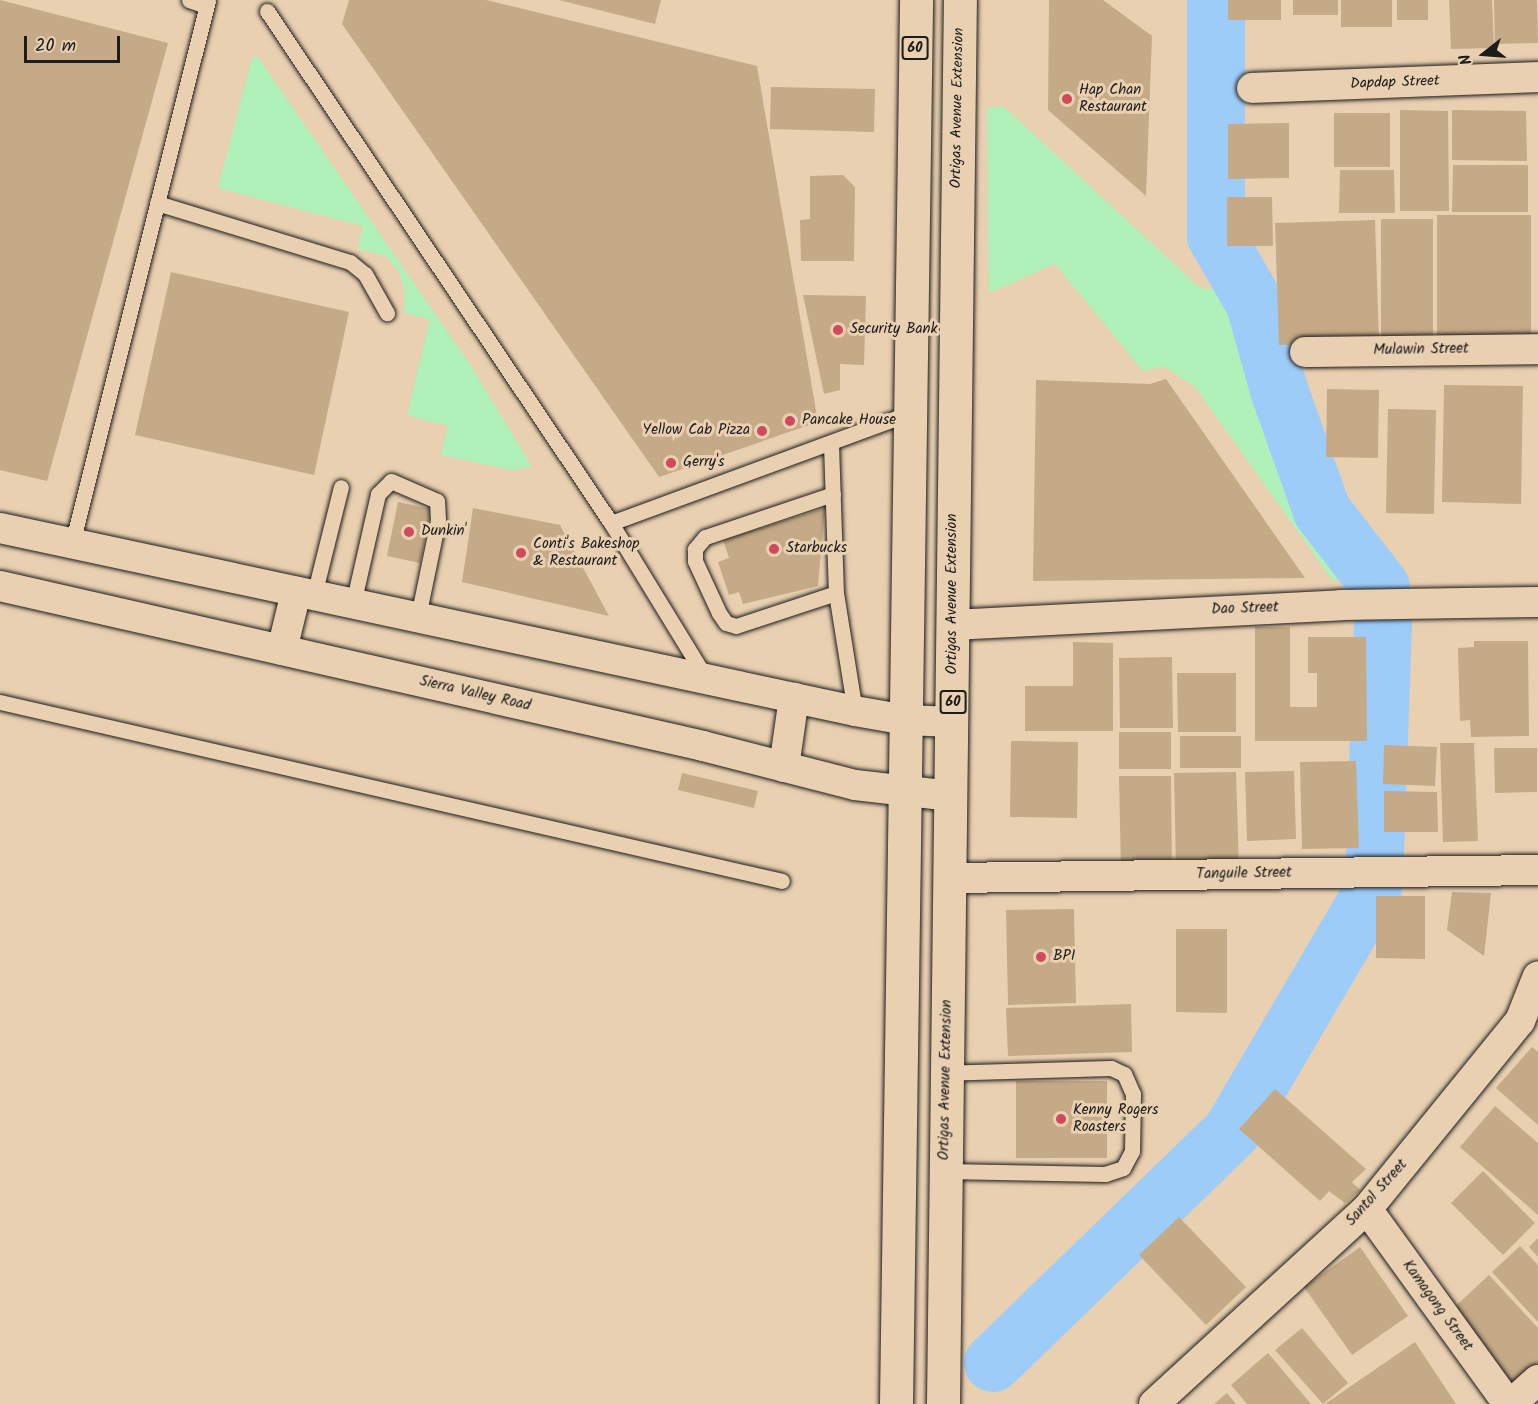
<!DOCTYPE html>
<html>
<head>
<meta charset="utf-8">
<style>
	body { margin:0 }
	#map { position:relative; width:1538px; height:1404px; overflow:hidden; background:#e9d0b1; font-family:Kalam,sans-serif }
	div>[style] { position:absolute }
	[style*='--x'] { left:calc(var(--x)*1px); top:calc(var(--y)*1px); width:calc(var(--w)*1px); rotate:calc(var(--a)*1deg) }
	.green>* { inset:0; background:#b0f1b9 }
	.river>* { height:58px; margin:-29px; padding:0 29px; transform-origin:29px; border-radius:29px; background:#9eccf9 }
	.building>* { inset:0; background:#c4aa86 }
	.roads { filter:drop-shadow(0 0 2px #1c1c1c) drop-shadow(0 0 2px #1c1c1c) }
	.service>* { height:15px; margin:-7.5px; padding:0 7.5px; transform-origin:7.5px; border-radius:7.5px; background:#e9d0b1 }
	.minor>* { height:30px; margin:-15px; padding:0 15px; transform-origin:15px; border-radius:15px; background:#e9d0b1 }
	.primary>* { height:33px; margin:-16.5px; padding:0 16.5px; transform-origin:16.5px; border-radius:16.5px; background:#e9d0b1 }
	.dots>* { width:16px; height:16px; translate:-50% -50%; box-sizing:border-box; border:3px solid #e9d0b1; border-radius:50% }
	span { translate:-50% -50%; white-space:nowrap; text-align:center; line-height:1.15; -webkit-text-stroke:6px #e9d0b1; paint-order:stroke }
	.shield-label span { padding:2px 4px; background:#e9d0b1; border:2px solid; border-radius:4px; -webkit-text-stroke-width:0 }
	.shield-label { font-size:14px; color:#1c1c1c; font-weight:700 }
	.street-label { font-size:15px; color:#1c1c1c }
	.poi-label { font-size:15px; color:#1c1c1c }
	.left { translate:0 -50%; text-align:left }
	.right { translate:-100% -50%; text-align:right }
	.north { position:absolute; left:1454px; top:24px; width:60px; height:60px; -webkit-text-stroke:4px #e9d0b1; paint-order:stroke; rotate:253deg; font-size:16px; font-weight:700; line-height:24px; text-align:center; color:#1c1c1c }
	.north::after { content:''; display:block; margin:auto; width:21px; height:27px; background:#1c1c1c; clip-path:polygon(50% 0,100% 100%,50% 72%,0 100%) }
	.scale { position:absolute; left:24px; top:36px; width:96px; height:27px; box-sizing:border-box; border:3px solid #1c1c1c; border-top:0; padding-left:8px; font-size:18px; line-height:21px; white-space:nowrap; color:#1c1c1c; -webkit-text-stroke:4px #e9d0b1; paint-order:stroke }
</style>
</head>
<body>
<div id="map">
	<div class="green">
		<div style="clip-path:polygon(257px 56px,471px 366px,532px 467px,511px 470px,441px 455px,448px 426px,407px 415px,430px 319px,404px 313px,405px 291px,399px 272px,386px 256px,358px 249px,363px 226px,218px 188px,252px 58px)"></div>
		<div style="clip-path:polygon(1003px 106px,1199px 287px,1237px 295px,1314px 511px,1361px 575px,1333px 581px,1195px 387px,1164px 366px,1143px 371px,1055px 264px,989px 293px,987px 108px)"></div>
	</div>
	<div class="river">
		<div style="--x:1216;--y:0;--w:236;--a:90"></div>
		<div style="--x:1216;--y:236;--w:78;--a:60.2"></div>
		<div style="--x:1255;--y:304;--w:89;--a:74.4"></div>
		<div style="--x:1279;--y:390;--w:128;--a:70.4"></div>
		<div style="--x:1322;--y:511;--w:96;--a:52.2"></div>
		<div style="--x:1375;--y:853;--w:231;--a:-88"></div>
		<div style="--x:993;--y:1363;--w:333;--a:-44.1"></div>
		<div style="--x:1232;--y:1131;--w:278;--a:-59.6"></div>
	</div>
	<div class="building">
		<div style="clip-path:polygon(0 0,168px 43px,47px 481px,0 470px)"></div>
		<div style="clip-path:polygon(349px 0,486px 0,757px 66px,818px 422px,659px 477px,342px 24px)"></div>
		<div style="clip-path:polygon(559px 0,661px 0,655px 24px)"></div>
		<div style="clip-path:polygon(1049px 0,1103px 0,1152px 36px,1146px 196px,1048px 110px)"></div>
		<div style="clip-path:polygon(1228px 0,1281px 0,1281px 20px,1228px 20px)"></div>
		<div style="clip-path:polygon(1293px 0,1338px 0,1338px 15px,1293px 15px)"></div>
		<div style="clip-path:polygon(1341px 0,1392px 0,1392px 27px,1341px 27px)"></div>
		<div style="clip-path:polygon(1397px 0,1428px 0,1428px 20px,1397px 20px)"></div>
		<div style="clip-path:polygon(1449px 0,1492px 0,1494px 48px,1451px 49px)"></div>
		<div style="clip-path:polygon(1494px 0,1537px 0,1538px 43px,1495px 44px)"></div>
		<div style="clip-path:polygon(771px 87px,875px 89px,874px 132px,770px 129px)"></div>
		<div style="clip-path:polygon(1400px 110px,1448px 111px,1449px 211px,1400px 211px)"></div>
		<div style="clip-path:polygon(1452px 110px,1526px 111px,1527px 161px,1452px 160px)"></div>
		<div style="clip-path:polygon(1334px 113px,1390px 113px,1390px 167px,1334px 167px)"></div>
		<div style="clip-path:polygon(1289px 123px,1289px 178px,1228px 179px,1228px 124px)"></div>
		<div style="clip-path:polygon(1453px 165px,1528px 165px,1528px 212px,1452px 212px)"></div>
		<div style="clip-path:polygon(1340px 170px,1394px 170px,1395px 213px,1339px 213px)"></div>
		<div style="clip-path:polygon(843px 175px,855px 187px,854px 261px,801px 261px,800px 220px,810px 219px,810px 176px)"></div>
		<div style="clip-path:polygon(1227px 197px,1272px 197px,1273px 246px,1227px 246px)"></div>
		<div style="clip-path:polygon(1437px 215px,1531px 215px,1531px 347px,1437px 347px)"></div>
		<div style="clip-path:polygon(1381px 219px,1433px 219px,1433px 345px,1381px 345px)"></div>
		<div style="clip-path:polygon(1375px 220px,1379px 342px,1279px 345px,1275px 223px)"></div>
		<div style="clip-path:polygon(171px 272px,349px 312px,314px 475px,135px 435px)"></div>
		<div style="clip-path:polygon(803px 295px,866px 296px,864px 365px,840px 364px,840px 390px,824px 394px)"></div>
		<div style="clip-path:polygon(1166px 379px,1305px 578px,1033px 581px,1036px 380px,1150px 384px)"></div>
		<div style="clip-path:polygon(1444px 385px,1523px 386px,1521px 504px,1442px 502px)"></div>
		<div style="clip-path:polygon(1327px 389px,1379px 390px,1378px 458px,1326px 457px)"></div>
		<div style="clip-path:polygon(1388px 409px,1436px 410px,1434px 514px,1386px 513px)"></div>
		<div style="clip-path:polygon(398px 502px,431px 509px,420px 563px,387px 556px)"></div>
		<div style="clip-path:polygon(473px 508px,560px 525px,609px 616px,462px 582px)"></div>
		<div style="clip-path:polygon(825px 508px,818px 586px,743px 604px,739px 592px,729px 595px,718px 562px,729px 558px,723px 540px)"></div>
		<div style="clip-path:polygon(1255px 627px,1290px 627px,1290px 707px,1317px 707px,1317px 673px,1308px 673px,1308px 637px,1366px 637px,1367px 741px,1255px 741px)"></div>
		<div style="clip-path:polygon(1474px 641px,1528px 641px,1529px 736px,1471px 737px,1470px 720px,1460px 721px,1458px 648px,1474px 647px)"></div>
		<div style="clip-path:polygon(1073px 642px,1113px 643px,1113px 731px,1025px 731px,1025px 686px,1073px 686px)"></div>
		<div style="clip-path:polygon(1172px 657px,1173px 728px,1120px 728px,1119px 658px)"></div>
		<div style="clip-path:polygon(1177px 673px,1236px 673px,1236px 732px,1178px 732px)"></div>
		<div style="clip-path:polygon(1119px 732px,1171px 732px,1171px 769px,1119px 769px)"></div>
		<div style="clip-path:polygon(1180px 736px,1241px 736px,1241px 768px,1180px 768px)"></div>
		<div style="clip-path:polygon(1011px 741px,1078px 742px,1077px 818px,1010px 817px)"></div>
		<div style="clip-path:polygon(1440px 743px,1474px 743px,1478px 841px,1443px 842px)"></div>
		<div style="clip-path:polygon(1384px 745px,1437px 747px,1435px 786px,1383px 784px)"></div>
		<div style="clip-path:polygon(1494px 748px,1537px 748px,1537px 792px,1495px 793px)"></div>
		<div style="clip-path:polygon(1356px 761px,1359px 848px,1302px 849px,1300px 762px)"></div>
		<div style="clip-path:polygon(1294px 771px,1296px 839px,1247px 841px,1245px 772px)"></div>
		<div style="clip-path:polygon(1236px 772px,1239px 870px,1176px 871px,1174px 773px)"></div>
		<div style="clip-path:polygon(682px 773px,758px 791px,754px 808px,678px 790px)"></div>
		<div style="clip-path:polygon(1119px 776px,1171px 776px,1172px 873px,1121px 874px)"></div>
		<div style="clip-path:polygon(1384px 791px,1437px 792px,1438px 832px,1384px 832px)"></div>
		<div style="clip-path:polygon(1452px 892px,1491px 893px,1484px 956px,1447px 930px)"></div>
		<div style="clip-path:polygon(1376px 896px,1425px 896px,1425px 959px,1376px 958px)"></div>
		<div style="clip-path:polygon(1074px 909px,1076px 1003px,1008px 1005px,1006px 910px)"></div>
		<div style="clip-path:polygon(1176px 929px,1227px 929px,1227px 1013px,1176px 1012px)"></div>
		<div style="clip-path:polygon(1131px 1004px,1132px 1052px,1008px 1056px,1006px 1008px)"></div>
		<div style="clip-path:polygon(1532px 1047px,1538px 1052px,1538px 1125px,1496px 1088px)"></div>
		<div style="clip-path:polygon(1016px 1081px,1107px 1081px,1107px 1158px,1016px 1158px)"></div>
		<div style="clip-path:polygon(1275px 1089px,1366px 1169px,1352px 1182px,1360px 1190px,1345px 1203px,1329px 1191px,1320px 1201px,1239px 1129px)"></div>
		<div style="clip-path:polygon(1495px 1106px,1538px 1143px,1538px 1215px,1460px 1147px)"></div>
		<div style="clip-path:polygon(1483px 1171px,1535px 1223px,1503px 1255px,1451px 1203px)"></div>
		<div style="clip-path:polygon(1179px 1217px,1246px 1287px,1206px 1325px,1139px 1255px)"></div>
		<div style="clip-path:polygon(1538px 1238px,1538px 1257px,1529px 1247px)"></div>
		<div style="clip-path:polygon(1520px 1246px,1538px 1265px,1538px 1322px,1492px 1272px)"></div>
		<div style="clip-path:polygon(1360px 1247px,1408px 1316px,1352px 1355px,1304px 1287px)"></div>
		<div style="clip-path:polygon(1489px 1275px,1538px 1328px,1538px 1362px,1512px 1387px,1445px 1316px)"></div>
		<div style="clip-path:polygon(1302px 1328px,1348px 1383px,1323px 1404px,1275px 1350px)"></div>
		<div style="clip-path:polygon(1415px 1342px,1456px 1404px,1325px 1404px)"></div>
		<div style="clip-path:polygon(1268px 1353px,1311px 1404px,1247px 1404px,1231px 1385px)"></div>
		<div style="clip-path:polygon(1227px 1393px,1236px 1404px,1214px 1404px)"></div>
	</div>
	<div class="roads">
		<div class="service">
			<div style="--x:189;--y:0;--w:18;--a:19"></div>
			<div style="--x:267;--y:11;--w:617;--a:56.1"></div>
			<div style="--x:611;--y:523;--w:182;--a:58.5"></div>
			<div style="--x:157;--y:203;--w:202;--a:17"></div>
			<div style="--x:350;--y:262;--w:19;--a:39"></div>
			<div style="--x:365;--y:274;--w:45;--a:60.6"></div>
			<div style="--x:831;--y:444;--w:149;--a:88.1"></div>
			<div style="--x:836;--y:593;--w:120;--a:80.9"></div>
			<div style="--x:833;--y:494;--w:135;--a:161.4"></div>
			<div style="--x:705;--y:537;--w:16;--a:130"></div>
			<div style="--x:695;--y:549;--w:12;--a:90"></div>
			<div style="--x:695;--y:561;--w:57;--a:65.2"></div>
			<div style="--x:719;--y:613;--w:12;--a:55"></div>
			<div style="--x:726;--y:623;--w:10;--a:17"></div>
			<div style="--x:736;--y:626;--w:105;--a:-18.3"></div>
			<div style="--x:611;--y:523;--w:316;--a:-20.2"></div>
			<div style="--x:72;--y:544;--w:561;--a:-75.96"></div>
			<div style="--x:314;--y:595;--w:111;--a:-76"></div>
			<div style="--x:353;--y:604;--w:113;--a:-77.2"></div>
			<div style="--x:378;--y:494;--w:18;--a:-45"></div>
			<div style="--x:391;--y:481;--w:50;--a:23.5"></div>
			<div style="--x:437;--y:501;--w:19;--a:87"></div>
			<div style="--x:438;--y:520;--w:99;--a:101.7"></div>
			<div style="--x:0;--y:702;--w:802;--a:12.89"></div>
			<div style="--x:945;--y:1171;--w:160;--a:1.1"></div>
			<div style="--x:1105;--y:1174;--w:19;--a:-18"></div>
			<div style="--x:1123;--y:1168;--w:19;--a:-62"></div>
			<div style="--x:1132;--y:1151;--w:57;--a:-89"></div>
			<div style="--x:1133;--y:1094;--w:22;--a:-114"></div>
			<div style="--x:1124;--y:1074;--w:14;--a:-155"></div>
			<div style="--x:1111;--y:1068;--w:165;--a:178.3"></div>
		</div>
		<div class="minor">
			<div style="--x:1252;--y:88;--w:286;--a:-2.2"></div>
			<div style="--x:1305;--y:352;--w:233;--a:-0.7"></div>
			<div style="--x:0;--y:528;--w:874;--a:12.08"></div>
			<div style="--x:855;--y:711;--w:52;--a:10"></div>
			<div style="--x:906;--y:720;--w:47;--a:2.4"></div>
			<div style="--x:0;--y:586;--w:721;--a:12.82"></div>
			<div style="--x:703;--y:746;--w:157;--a:14.4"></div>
			<div style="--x:855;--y:785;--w:97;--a:6.5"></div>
			<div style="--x:952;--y:625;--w:390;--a:-2.9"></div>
			<div style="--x:1341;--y:605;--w:197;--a:-0.9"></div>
			<div style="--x:282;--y:650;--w:60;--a:-76.4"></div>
			<div style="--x:784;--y:767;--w:70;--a:-81.8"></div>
			<div style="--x:951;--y:878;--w:587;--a:-0.78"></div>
			<div style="--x:1367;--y:1209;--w:241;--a:54.1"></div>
			<div style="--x:1154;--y:1404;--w:289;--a:-42.5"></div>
			<div style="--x:1367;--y:1209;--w:242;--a:-50.9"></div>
			<div style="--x:1520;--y:1021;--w:48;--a:-68.2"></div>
			<div style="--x:1511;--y:1404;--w:36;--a:-42"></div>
		</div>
		<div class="primary">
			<div style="--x:896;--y:1404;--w:1404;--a:-89.18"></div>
			<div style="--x:943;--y:1404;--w:1404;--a:-89.31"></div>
		</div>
	</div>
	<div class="dots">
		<div style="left:1067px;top:99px;background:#d1495b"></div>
		<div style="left:838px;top:330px;background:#d1495b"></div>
		<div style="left:790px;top:421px;background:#d1495b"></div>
		<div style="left:762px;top:431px;background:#d1495b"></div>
		<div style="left:671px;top:463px;background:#d1495b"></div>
		<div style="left:409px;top:532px;background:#d1495b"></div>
		<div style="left:774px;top:549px;background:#d1495b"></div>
		<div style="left:521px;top:553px;background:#d1495b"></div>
		<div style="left:1041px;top:957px;background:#d1495b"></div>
		<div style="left:1061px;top:1119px;background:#d1495b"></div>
	</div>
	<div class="shield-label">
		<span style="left:915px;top:48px">60</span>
		<span style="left:953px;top:702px">60</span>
	</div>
	<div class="street-label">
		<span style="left:1395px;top:83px;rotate:-2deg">Dapdap Street</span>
		<span style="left:958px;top:108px;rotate:-89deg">Ortigas Avenue Extension</span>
		<span style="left:1421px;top:350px;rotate:-1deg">Mulawin Street</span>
		<span style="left:953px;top:594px;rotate:-90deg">Ortigas Avenue Extension</span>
		<span style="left:1245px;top:609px;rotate:-2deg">Dao Street</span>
		<span style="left:475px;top:694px;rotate:13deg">Sierra Valley Road</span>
		<span style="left:1244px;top:874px;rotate:-1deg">Tanguile Street</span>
		<span style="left:946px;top:1080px;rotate:-89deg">Ortigas Avenue Extension</span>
		<span style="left:1377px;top:1193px;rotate:-48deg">Santol Street</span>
		<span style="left:1437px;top:1306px;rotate:54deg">Kamagong Street</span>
	</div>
	<div class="poi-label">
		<span class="left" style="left:1079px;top:99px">Hap Chan<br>Restaurant</span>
		<span class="left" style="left:850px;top:330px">Security Bank</span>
		<span class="left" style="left:802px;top:421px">Pancake House</span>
		<span class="right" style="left:750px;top:431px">Yellow Cab Pizza</span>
		<span class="left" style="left:683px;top:463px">Gerry's</span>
		<span class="left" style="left:421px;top:532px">Dunkin'</span>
		<span class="left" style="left:533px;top:553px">Conti's Bakeshop<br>&amp; Restaurant</span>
		<span class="left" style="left:786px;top:549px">Starbucks</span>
		<span class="left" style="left:1053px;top:957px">BPI</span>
		<span class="left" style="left:1073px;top:1119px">Kenny Rogers<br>Roasters</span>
	</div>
	<div class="north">N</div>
	<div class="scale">20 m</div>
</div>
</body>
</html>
